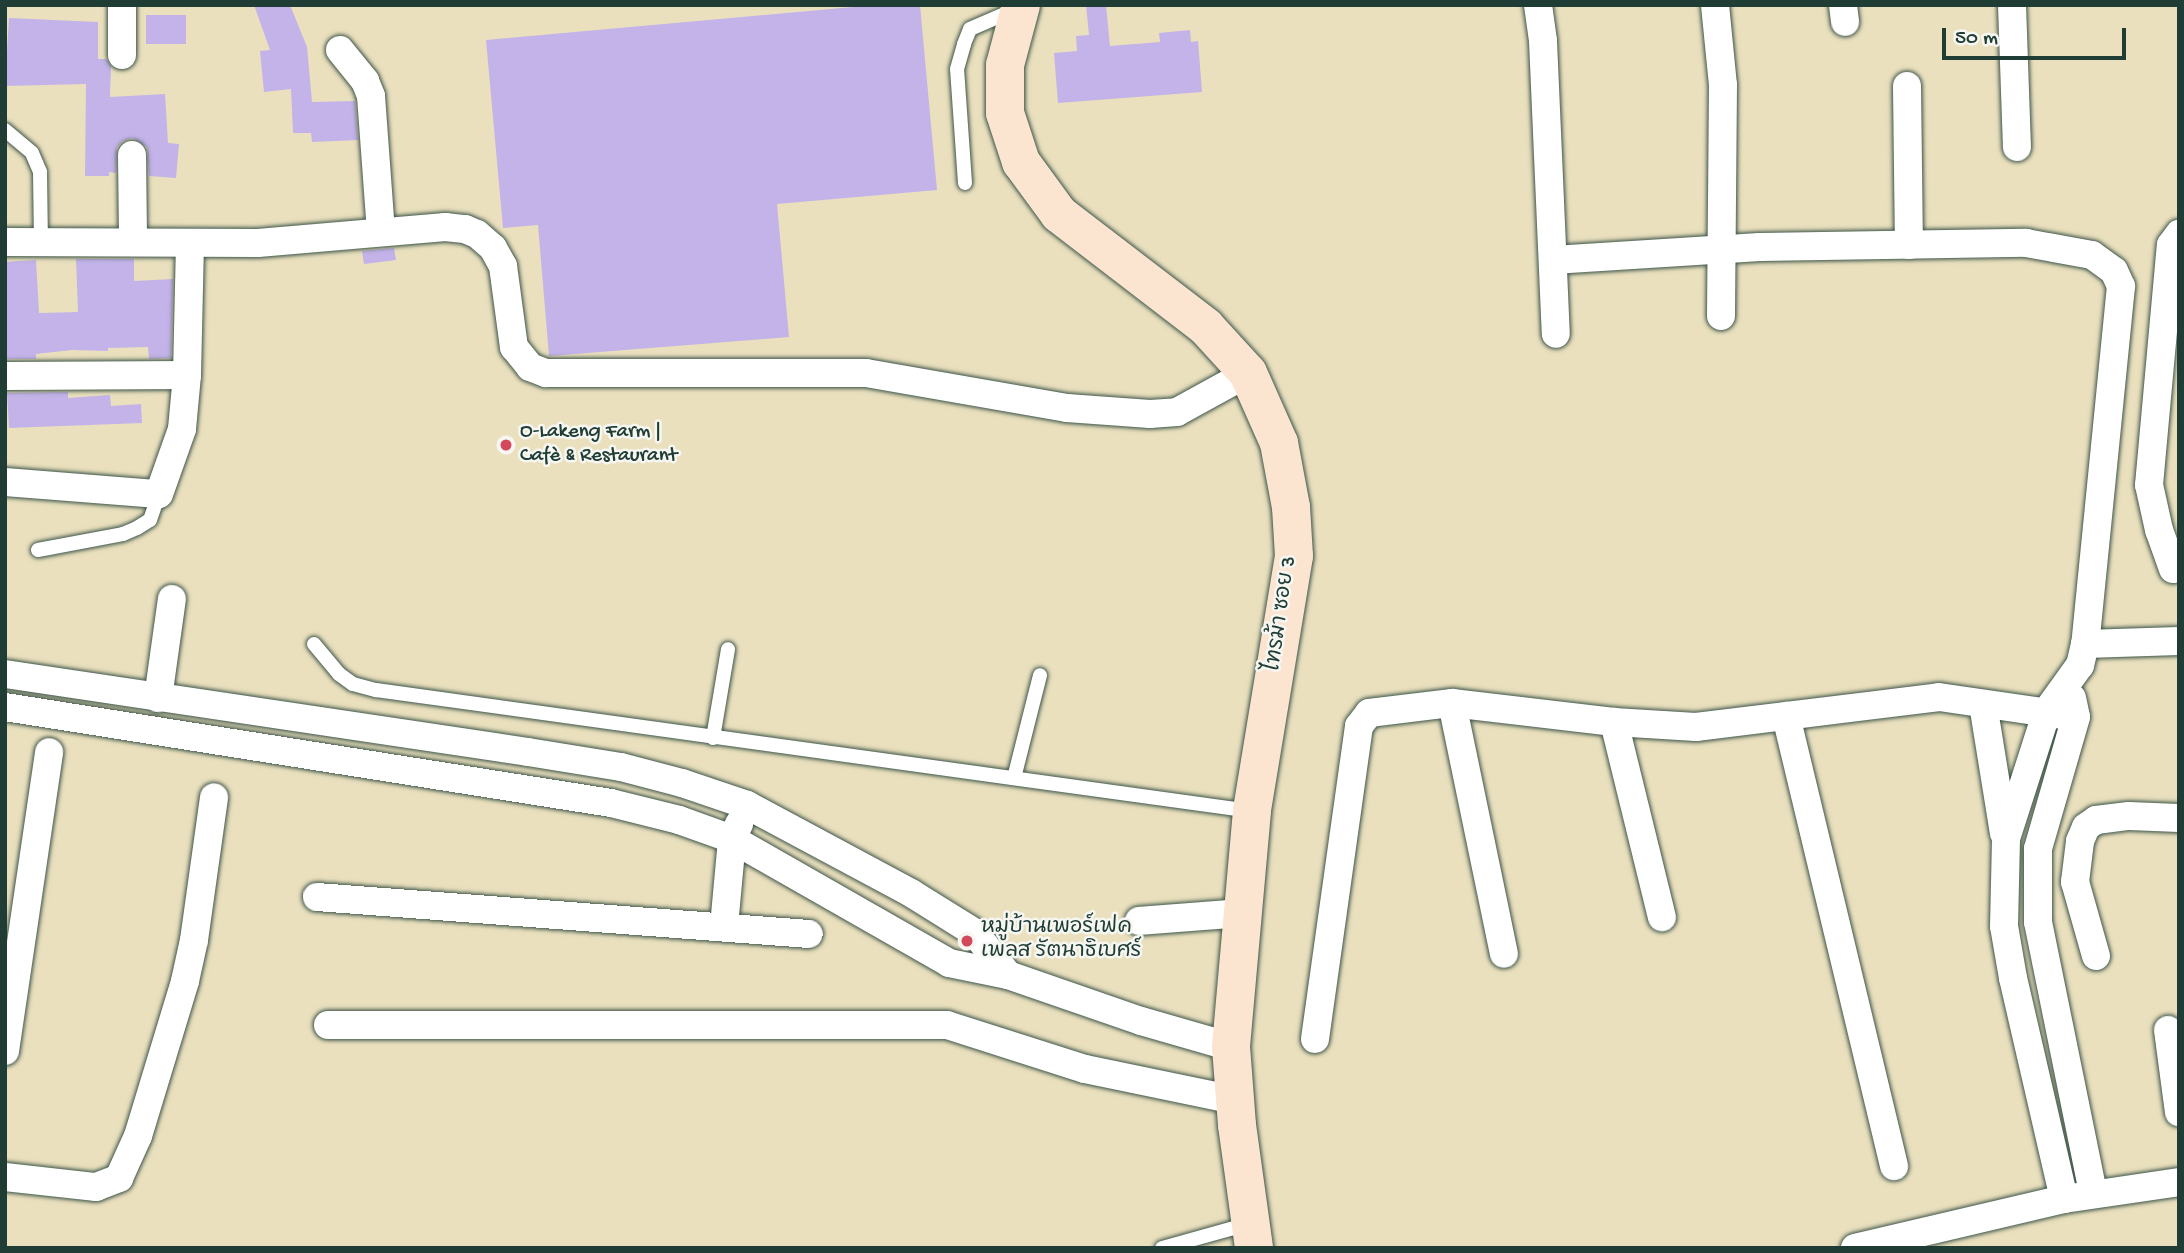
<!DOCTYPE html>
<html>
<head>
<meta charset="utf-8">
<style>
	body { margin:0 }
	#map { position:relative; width:2184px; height:1253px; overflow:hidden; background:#eae0be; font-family:"Gochi Hand","Playpen Sans Thai",sans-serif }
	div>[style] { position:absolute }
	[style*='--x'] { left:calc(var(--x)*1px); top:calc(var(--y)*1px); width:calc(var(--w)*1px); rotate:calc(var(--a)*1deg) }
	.building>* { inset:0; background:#c3b3e9 }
	.roads { filter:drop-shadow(0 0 2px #3d5549) drop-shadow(0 0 2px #3d5549) }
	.lane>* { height:14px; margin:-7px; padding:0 7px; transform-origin:7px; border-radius:7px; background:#fff }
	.street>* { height:28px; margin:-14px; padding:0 14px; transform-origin:14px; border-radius:14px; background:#fff }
	.secondary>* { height:38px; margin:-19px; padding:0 19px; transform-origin:19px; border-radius:19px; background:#fce5d0 }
	.dots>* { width:19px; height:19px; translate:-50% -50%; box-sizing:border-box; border:4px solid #f6f6f2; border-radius:50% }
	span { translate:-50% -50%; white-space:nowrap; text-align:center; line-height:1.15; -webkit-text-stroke:5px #f6f6f2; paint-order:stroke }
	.poi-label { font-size:21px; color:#1f3d34 }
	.left { translate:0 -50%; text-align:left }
	.street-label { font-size:21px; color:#1f3d34 }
	.frame { position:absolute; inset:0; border:7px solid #1f3d34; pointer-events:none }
	.scale { position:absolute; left:1942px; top:28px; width:184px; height:32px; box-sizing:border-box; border:4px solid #1f3d34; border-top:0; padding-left:9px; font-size:21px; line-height:24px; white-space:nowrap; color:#1f3d34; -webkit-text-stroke:5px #f6f6f2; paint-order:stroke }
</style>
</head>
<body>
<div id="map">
	<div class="building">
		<div style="clip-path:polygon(254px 5px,290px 5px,307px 47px,312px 102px,355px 101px,358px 140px,312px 142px,311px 133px,293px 133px,291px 89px,264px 92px,260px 51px,270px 50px)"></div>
		<div style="clip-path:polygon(875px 5px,920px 5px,937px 190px,777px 204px,789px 337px,549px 356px,538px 225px,503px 228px,486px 40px)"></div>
		<div style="clip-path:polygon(1086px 5px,1106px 5px,1110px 46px,1160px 42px,1159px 33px,1190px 30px,1191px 42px,1198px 41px,1202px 92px,1058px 103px,1054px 53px,1077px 51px,1076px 36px,1089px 35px)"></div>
		<div style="clip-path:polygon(146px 15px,186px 15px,186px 44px,146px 44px)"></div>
		<div style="clip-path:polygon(9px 18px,98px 22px,98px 59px,106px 59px,111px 66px,110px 97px,165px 94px,168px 143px,179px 144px,176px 178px,149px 176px,147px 147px,132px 138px,123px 141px,117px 147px,116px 173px,109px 172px,109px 176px,85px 176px,86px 84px,5px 86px)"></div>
		<div style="clip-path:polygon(394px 248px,396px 260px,364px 264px,362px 251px)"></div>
		<div style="clip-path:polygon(76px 259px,134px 259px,134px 281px,173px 279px,171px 358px,149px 359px,148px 347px,108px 348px,108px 351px,72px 350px,36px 354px,36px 359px,5px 359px,5px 262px,36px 260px,39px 313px,78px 312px)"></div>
		<div style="clip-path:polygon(68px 392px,68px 398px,110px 395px,111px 406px,141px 404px,142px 423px,9px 428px,7px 393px)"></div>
	</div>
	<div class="roads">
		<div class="lane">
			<div style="--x:5;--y:130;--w:35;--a:40"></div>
			<div style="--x:32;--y:153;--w:21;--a:67"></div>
			<div style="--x:40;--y:172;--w:69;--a:89.2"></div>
			<div style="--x:965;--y:183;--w:114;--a:-94"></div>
			<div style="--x:957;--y:69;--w:26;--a:-74"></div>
			<div style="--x:964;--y:44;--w:16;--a:-68"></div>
			<div style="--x:970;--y:29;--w:50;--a:-23.5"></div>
			<div style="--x:38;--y:550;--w:86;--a:-10.7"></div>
			<div style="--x:123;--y:534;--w:15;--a:-23"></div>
			<div style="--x:137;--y:528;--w:15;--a:-32"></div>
			<div style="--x:150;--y:520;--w:28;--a:-71"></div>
			<div style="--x:314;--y:644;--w:39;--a:50"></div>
			<div style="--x:339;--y:674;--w:17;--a:36"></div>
			<div style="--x:353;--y:684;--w:24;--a:15"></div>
			<div style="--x:376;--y:690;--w:882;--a:7.88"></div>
			<div style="--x:713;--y:738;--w:90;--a:-80.4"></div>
			<div style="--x:1014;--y:778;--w:106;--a:-75.8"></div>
			<div style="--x:1162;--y:1248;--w:89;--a:-15.6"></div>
		</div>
		<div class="street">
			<div style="--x:1538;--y:5;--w:36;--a:82"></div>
			<div style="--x:1543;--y:41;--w:293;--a:87.5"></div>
			<div style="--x:1715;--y:5;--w:80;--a:84.3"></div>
			<div style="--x:1723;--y:85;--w:231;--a:90.5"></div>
			<div style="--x:1843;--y:5;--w:17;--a:83"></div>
			<div style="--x:2012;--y:5;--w:142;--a:88"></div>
			<div style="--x:340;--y:50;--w:40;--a:51"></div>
			<div style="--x:365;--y:81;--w:16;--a:68"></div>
			<div style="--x:371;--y:96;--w:136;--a:85.8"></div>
			<div style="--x:122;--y:55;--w:50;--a:-90"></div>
			<div style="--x:1907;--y:86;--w:159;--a:89.3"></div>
			<div style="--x:132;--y:155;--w:87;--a:89.3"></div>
			<div style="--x:5;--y:242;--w:253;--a:0.2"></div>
			<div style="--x:258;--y:243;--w:188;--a:-4.9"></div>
			<div style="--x:445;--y:227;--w:20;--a:6"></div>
			<div style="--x:465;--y:229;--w:13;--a:23"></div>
			<div style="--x:477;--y:234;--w:21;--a:41"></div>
			<div style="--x:493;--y:248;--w:21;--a:61"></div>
			<div style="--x:503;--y:266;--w:82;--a:82.3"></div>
			<div style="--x:514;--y:347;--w:26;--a:51"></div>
			<div style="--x:530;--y:367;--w:17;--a:21"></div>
			<div style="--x:546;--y:373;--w:320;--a:0"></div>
			<div style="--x:866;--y:373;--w:204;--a:9.9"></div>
			<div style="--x:1067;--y:408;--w:83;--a:4.1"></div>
			<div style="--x:1150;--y:414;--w:27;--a:-4"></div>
			<div style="--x:1177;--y:412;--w:81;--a:-28.8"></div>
			<div style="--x:1553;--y:260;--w:207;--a:-3.6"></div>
			<div style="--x:1760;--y:247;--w:266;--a:-0.9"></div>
			<div style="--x:2026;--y:243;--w:67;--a:10.3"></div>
			<div style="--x:2092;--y:255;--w:27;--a:36"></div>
			<div style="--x:2114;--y:271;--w:17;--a:65"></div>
			<div style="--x:2121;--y:286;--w:360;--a:95.7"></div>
			<div style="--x:2085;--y:644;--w:22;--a:103"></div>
			<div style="--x:2080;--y:665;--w:57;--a:125.7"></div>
			<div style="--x:2047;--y:711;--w:134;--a:107.8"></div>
			<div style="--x:2006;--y:839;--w:87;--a:91.3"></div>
			<div style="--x:2004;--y:926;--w:53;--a:80.2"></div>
			<div style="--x:2013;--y:978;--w:227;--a:77"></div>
			<div style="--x:5;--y:376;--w:182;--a:-0.3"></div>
			<div style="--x:5;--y:482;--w:154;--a:4.5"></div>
			<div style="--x:159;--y:494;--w:69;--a:-70.5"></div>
			<div style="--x:182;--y:429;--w:54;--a:-84.7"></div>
			<div style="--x:187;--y:375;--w:131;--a:-88.7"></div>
			<div style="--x:2173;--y:569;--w:41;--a:-109.7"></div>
			<div style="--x:2159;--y:530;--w:46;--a:-102.5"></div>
			<div style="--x:2149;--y:485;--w:241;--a:-84.8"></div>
			<div style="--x:2171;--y:245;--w:14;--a:-54"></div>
			<div style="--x:2085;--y:644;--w:94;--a:-1.8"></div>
			<div style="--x:5;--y:674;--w:529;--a:8.48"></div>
			<div style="--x:528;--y:752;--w:94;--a:9.2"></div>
			<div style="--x:621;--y:767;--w:63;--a:14.7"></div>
			<div style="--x:682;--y:783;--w:69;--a:18.7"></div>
			<div style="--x:747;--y:805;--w:186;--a:28.2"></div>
			<div style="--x:911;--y:893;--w:75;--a:32"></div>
			<div style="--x:975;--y:933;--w:53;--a:51.8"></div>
			<div style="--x:158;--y:698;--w:100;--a:-82"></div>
			<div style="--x:2072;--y:698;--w:19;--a:78"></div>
			<div style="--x:2076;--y:717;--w:137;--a:106.1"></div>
			<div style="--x:2038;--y:849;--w:73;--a:90"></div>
			<div style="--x:2038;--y:922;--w:277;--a:78.5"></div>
			<div style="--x:1452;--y:703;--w:256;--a:78.3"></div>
			<div style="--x:1983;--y:704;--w:131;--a:80.8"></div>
			<div style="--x:5;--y:707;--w:614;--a:9"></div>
			<div style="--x:611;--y:803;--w:70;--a:14"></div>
			<div style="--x:679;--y:820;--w:56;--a:19.7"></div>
			<div style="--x:732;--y:839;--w:250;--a:29.7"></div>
			<div style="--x:949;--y:963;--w:60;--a:11.5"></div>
			<div style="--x:1008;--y:975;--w:141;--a:19.1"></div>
			<div style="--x:1141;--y:1021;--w:94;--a:16.1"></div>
			<div style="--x:1786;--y:716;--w:463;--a:76.5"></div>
			<div style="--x:1614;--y:722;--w:201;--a:76.2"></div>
			<div style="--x:317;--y:897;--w:493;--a:4.3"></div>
			<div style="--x:1139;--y:921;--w:103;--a:-4.4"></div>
			<div style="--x:724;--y:926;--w:87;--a:-84.7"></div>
			<div style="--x:732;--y:839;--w:17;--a:-65"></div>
			<div style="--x:2096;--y:956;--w:77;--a:-105.8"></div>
			<div style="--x:2075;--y:882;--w:41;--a:-83"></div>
			<div style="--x:2080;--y:841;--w:15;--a:-67"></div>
			<div style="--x:2086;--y:827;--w:12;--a:-35"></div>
			<div style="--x:2096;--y:820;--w:33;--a:-7"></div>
			<div style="--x:2129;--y:816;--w:50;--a:2.3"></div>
			<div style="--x:328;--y:1025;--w:619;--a:0"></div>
			<div style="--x:947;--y:1025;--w:145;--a:17.7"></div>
			<div style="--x:1085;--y:1069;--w:153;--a:11.7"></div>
			<div style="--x:2168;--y:1030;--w:83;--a:82.4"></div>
			<div style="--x:1315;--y:1039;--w:316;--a:-82"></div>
			<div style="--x:1359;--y:726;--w:16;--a:-52"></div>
			<div style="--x:1369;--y:713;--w:84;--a:-6.9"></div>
			<div style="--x:1452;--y:703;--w:163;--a:6.7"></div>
			<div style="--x:1614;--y:722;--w:82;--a:3.5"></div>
			<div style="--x:1696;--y:727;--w:245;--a:-7"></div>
			<div style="--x:1939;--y:697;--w:138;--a:8.3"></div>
			<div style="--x:5;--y:1051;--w:302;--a:-81.6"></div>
			<div style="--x:5;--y:1177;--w:92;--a:6.3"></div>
			<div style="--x:96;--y:1187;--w:25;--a:-21"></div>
			<div style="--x:119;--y:1178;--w:46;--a:-65.7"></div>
			<div style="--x:138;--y:1136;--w:162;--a:-73.1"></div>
			<div style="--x:185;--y:981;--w:42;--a:-77.6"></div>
			<div style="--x:194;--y:940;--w:144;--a:-82"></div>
			<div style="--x:1855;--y:1248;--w:215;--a:-13.2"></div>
			<div style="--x:2064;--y:1199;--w:116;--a:-8.4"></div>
		</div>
		<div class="secondary">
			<div style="--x:1021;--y:5;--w:62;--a:104.9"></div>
			<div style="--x:1005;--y:65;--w:48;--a:90"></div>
			<div style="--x:1005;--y:113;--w:52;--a:71.9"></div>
			<div style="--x:1021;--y:162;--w:64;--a:53.8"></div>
			<div style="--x:1059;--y:214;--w:185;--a:37.5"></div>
			<div style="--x:1206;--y:327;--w:62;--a:47.6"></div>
			<div style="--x:1248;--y:373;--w:77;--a:66.1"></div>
			<div style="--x:1279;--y:443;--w:65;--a:79.4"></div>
			<div style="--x:1291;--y:507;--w:49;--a:86.5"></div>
			<div style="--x:1294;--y:556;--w:258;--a:99.4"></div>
			<div style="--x:1252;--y:811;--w:237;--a:95.1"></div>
			<div style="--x:1231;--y:1047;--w:78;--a:85.6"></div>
			<div style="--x:1237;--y:1125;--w:124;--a:82.1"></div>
		</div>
	</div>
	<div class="dots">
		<div style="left:506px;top:445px;background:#d1495b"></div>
		<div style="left:967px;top:941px;background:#d1495b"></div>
	</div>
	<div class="poi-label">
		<span class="left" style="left:520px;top:445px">O-Lakeng Farm |<br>Cafè &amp; Restaurant</span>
		<span class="left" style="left:981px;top:941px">หมู่บ้านเพอร์เฟค<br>เพลส รัตนาธิเบศร์</span>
	</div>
	<div class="street-label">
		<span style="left:1283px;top:614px;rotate:-82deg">ไทรม้า ซอย 3</span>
	</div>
	<div class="frame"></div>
	<div class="scale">50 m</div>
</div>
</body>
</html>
